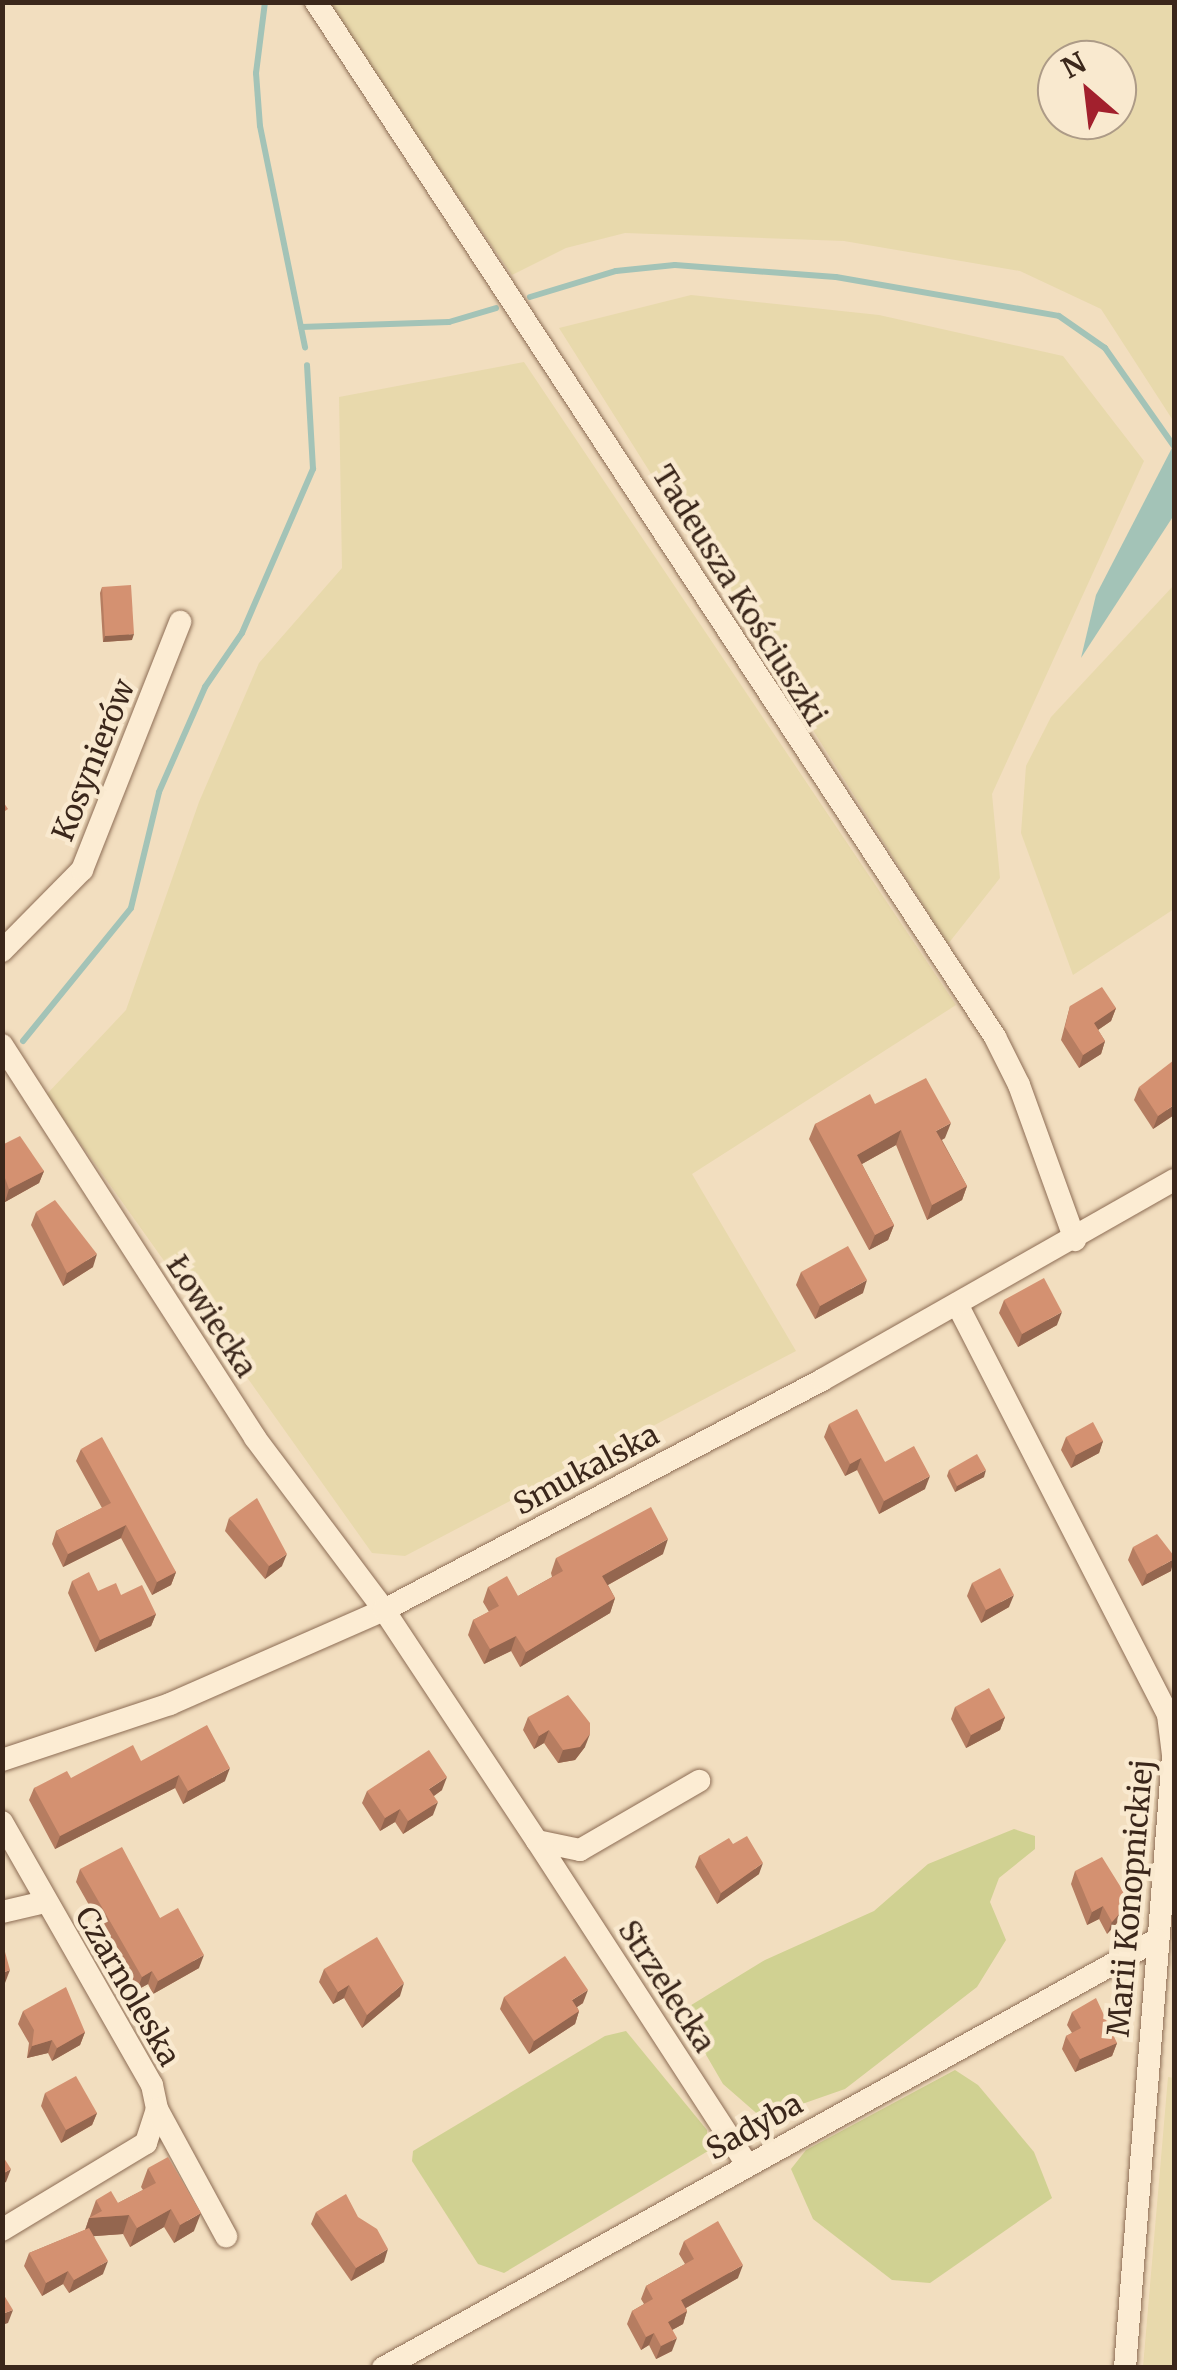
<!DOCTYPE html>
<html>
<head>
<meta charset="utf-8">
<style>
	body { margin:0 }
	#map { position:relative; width:1177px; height:2370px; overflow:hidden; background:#f2debf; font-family:Merriweather,serif }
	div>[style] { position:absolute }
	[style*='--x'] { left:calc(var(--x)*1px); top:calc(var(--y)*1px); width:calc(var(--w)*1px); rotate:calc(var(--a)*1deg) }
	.farmland>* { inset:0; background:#e8d9ac }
	.green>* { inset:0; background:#d0d192 }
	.water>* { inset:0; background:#a3c3b7 }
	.stream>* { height:6px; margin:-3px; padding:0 3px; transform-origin:3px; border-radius:3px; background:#a3c3b7 }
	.roads { filter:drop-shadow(0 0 2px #8d6d55) drop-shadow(0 0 2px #8d6d55) }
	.street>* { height:22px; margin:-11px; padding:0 11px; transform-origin:11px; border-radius:11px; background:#fcecd3 }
	.wall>* { inset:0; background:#b67d61 }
	.shaded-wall>* { inset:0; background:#94664f }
	.building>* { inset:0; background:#d49171 }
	span { translate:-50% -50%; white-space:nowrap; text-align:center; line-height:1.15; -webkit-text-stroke:9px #f9e9cf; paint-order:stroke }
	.street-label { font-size:30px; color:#3b271b }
	.frame { position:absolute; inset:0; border:5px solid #3b271b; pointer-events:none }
	.north { position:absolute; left:1037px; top:40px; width:100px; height:100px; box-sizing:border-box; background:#f9e9cf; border:2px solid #ad9b87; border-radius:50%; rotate:332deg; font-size:28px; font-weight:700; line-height:40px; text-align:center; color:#3b271b }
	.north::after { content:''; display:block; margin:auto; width:35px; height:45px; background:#a2202d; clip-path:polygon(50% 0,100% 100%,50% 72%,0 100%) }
</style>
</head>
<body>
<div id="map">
	<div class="farmland">
		<div style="clip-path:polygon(evenodd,325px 3px,1174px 3px,1174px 422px,1101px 309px,1020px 271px,844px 241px,625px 233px,566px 248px,512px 275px,325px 3px,1057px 60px,1117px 60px,1117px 120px,1057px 120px,1057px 60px)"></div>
		<div style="clip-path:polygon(691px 295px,879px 315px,1063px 356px,1144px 461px,992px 794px,1000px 878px,948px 944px,559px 328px)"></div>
		<div style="clip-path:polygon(524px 362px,956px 1005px,692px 1174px,796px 1351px,405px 1556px,372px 1553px,46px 1095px,126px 1010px,199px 802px,259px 663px,342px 568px,339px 397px)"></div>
		<div style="clip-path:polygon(1174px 585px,1174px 909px,1073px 975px,1021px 833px,1026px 766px,1051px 717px)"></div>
		<div style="clip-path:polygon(1168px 2077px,1174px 2078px,1174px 2367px,1143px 2367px)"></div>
	</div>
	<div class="green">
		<div style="clip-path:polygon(1014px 1829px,1035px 1836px,1035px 1849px,999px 1878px,990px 1902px,1006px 1940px,977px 1987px,845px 2089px,762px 2118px,723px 2084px,687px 2022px,688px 2007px,765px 1960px,874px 1911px,928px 1864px)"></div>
		<div style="clip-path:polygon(626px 2031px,707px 2130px,708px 2151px,504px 2273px,478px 2264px,412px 2161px,413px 2151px,605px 2036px)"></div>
		<div style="clip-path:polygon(955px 2070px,978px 2085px,1034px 2152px,1052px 2198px,930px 2283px,892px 2280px,813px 2219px,791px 2169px,806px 2150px)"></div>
	</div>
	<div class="water">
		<div style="clip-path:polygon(1174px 444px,1174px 515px,1081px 658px,1096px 595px)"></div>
	</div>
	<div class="stream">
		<div style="--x:265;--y:2;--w:72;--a:97.2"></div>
		<div style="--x:256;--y:73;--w:53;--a:85.7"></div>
		<div style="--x:260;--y:126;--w:226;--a:78.5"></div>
		<div style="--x:530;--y:297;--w:90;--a:-16.8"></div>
		<div style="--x:616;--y:271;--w:59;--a:-5.8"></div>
		<div style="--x:675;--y:265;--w:161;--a:4.3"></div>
		<div style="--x:836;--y:277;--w:226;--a:9.9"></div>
		<div style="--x:1059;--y:316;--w:56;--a:34.8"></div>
		<div style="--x:1105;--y:348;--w:120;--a:54.9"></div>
		<div style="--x:301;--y:327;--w:148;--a:-1.9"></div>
		<div style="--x:449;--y:322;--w:49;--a:-16.6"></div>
		<div style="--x:23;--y:1041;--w:171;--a:-50.9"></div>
		<div style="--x:131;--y:908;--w:119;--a:-76.4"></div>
		<div style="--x:159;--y:792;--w:115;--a:-66.3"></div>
		<div style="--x:205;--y:687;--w:65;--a:-55.6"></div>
		<div style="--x:242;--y:633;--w:179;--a:-66.6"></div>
		<div style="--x:313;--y:469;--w:104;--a:-93.3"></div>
	</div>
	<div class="roads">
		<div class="street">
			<div style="--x:316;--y:2;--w:1238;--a:56.73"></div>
			<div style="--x:995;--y:1037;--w:54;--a:63.4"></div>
			<div style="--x:1019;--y:1085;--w:165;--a:70.1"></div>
			<div style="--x:2;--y:951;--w:114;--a:-45.4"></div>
			<div style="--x:82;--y:870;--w:267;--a:-68.4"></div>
			<div style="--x:2;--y:1045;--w:467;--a:57.2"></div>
			<div style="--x:255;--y:1438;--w:215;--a:53.1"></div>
			<div style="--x:384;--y:1610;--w:277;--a:56.5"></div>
			<div style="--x:537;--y:1841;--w:44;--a:11.8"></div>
			<div style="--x:580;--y:1850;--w:138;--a:-30.1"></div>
			<div style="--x:957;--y:1304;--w:462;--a:62.8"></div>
			<div style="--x:1168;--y:1715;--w:40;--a:82.9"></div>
			<div style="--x:1173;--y:1755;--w:615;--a:94.48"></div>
			<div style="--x:2;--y:1760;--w:177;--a:-18.4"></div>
			<div style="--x:170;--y:1704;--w:234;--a:-23.7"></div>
			<div style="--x:384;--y:1610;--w:495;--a:-27.7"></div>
			<div style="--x:822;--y:1380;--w:405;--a:-29.6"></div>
			<div style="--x:2;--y:1822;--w:303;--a:60.3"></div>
			<div style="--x:152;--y:2085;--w:25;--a:78"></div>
			<div style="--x:157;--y:2109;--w:36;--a:108"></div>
			<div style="--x:146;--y:2143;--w:168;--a:148.9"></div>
			<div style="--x:537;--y:1841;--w:385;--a:57"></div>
			<div style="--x:2;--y:1912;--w:44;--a:-13.1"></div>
			<div style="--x:157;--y:2109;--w:145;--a:61.5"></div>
			<div style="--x:383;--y:2368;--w:884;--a:-28.97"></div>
		</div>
	</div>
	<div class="wall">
		<div style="clip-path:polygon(102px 587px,132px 640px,103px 642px,100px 593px)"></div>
		<div style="clip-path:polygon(1070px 1006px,1116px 1008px,1111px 1021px,1098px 1030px,1105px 1041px,1101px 1054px,1079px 1068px,1061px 1040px)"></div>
		<div style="clip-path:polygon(1139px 1087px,1174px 1115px,1153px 1129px,1134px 1100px)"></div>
		<div style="clip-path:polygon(875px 1104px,945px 1138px,942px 1140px,967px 1186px,962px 1200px,927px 1220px,896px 1145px,862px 1164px,894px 1225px,888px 1240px,869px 1250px,809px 1139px,815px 1124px)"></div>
		<div style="clip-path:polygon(2px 1145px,44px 1171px,39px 1183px,5px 1202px,2px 1195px)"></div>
		<div style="clip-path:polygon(36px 1212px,93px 1267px,63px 1286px,31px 1225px)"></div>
		<div style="clip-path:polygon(801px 1272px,863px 1293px,815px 1319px,796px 1285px)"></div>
		<div style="clip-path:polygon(1004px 1300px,1057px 1325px,1018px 1347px,999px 1313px)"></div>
		<div style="clip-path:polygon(829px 1424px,885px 1462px,925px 1489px,879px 1514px,857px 1470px,845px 1476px,824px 1437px)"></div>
		<div style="clip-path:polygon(1066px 1437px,1103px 1441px,1099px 1453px,1071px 1468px,1061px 1450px)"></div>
		<div style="clip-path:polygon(81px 1449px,176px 1572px,171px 1585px,152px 1595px,121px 1538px,63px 1567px,52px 1544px,56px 1531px,102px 1508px,76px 1461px)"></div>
		<div style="clip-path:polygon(949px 1470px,984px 1477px,955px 1492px,947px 1476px)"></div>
		<div style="clip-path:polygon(229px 1518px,282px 1566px,265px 1579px,225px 1531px)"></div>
		<div style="clip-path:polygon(1133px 1547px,1171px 1571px,1142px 1586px,1128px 1560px)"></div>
		<div style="clip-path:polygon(663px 1554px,608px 1585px,615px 1598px,610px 1613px,520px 1667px,511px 1651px,484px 1664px,468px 1635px,473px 1620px,489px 1612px,483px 1602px,488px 1587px,518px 1596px,552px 1577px,551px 1573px,556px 1558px)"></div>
		<div style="clip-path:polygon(72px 1581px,98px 1591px,121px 1595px,156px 1614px,151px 1626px,95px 1652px,68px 1593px)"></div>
		<div style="clip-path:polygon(972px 1583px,1009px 1607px,981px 1623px,967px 1596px)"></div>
		<div style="clip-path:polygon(955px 1707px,1005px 1717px,1000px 1730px,966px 1748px,951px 1719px)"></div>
		<div style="clip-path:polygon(528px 1717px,585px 1747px,575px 1760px,558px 1763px,544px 1743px,534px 1749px,523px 1730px)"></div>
		<div style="clip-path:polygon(141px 1761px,225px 1781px,183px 1804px,175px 1788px,55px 1849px,29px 1800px,34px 1788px)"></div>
		<div style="clip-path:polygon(442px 1790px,434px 1796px,433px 1815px,403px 1834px,395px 1822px,380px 1831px,362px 1803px,367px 1791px)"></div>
		<div style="clip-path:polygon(733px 1844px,759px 1874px,717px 1904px,695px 1867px,699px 1856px)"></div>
		<div style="clip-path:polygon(80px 1869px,160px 1918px,199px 1968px,153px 1994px,148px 1984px,137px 1990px,76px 1882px)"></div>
		<div style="clip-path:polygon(1075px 1871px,1130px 1902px,1125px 1914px,1107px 1934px,1099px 1919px,1087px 1925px,1071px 1884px)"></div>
		<div style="clip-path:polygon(324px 1969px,400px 1996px,362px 2028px,344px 1998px,333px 2004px,319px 1982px)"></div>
		<div style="clip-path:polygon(504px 1997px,583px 2003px,577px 2007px,579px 2011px,575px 2024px,529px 2054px,500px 2009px)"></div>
		<div style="clip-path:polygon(23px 2011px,85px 2032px,80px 2045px,52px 2061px,48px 2053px,27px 2058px,29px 2043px,18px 2024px)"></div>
		<div style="clip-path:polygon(1072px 2012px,1117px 2043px,1112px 2056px,1075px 2072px,1062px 2049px,1066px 2036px,1072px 2033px,1067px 2025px)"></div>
		<div style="clip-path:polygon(45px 2093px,97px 2113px,92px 2125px,61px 2143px,41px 2106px)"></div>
		<div style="clip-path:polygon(148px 2168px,194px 2231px,174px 2243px,164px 2227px,130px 2247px,123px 2234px,94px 2236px,103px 2274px,69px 2293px,63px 2284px,42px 2296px,24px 2266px,29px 2253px,85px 2230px,96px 2200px,118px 2203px,143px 2190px,141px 2187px)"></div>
		<div style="clip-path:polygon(316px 2212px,384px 2262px,351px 2281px,311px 2224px)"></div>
		<div style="clip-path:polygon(684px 2241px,738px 2278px,686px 2308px,687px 2311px,683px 2324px,672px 2330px,672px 2351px,656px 2359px,649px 2345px,641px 2350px,627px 2324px,632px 2311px,644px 2304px,641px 2299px,646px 2286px,685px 2264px,679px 2254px)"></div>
	</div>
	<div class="shaded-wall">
		<div style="clip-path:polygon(134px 634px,132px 640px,103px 642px,105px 636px)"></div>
		<div style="clip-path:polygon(1116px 1008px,1111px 1021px,1089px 1036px,1094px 1023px)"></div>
		<div style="clip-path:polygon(1105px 1041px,1101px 1054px,1079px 1068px,1083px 1055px)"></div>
		<div style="clip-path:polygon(1174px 1105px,1174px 1115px,1153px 1129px,1158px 1116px)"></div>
		<div style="clip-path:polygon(951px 1123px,945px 1138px,931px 1145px,936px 1131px)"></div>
		<div style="clip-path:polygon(901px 1130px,896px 1145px,851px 1170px,857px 1155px)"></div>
		<div style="clip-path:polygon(44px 1171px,39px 1183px,5px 1202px,9px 1189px)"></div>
		<div style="clip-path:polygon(967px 1186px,962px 1200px,927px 1220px,932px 1205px)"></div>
		<div style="clip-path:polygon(894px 1225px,888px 1240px,869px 1250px,875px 1235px)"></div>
		<div style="clip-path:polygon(97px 1254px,93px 1267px,63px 1286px,67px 1273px)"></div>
		<div style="clip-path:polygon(867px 1280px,863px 1293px,815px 1319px,820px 1306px)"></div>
		<div style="clip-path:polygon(1062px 1312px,1057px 1325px,1018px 1347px,1022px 1334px)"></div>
		<div style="clip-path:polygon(1103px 1441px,1099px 1453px,1071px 1468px,1076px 1455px)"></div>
		<div style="clip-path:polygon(861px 1458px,857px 1470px,845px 1476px,850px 1464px)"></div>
		<div style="clip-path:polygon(986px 1470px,984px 1477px,955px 1492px,957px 1486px)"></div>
		<div style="clip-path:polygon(930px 1476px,925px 1489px,879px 1514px,884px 1501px)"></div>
		<div style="clip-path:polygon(126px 1525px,121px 1538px,63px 1567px,68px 1554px)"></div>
		<div style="clip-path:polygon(668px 1539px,663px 1554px,597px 1591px,602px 1576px)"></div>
		<div style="clip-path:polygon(287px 1554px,282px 1566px,265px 1579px,269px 1566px)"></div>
		<div style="clip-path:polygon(1174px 1559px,1171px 1571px,1142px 1586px,1147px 1574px)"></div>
		<div style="clip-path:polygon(176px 1572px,171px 1585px,152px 1595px,157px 1582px)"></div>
		<div style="clip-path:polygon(1014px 1595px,1009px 1607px,981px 1623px,986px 1610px)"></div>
		<div style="clip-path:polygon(615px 1598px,610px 1613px,520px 1667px,526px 1652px)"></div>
		<div style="clip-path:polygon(156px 1614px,151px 1626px,95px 1652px,100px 1640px)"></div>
		<div style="clip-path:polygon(516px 1636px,511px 1651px,484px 1664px,490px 1649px)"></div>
		<div style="clip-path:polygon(1005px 1717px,1000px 1730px,966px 1748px,971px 1735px)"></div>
		<div style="clip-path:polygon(549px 1730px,544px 1743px,534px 1749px,539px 1736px)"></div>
		<div style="clip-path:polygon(590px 1734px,585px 1747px,575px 1760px,558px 1763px,563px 1750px)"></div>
		<div style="clip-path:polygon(230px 1768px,225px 1781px,183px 1804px,188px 1791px)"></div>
		<div style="clip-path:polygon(179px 1775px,175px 1788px,55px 1849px,60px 1836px)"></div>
		<div style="clip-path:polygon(447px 1777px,442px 1790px,425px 1802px,429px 1789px)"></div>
		<div style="clip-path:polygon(438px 1802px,433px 1815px,403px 1834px,408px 1821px)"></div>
		<div style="clip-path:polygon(400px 1809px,395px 1822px,380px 1831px,385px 1818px)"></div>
		<div style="clip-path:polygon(763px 1863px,759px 1874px,717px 1904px,721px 1893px)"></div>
		<div style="clip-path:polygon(1130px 1902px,1125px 1914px,1107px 1934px,1112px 1922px)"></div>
		<div style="clip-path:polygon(1103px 1906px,1099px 1919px,1087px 1925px,1092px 1912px)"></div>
		<div style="clip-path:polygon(204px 1955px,199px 1968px,153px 1994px,158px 1981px)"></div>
		<div style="clip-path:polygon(10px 1970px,5px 1983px,2px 1984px,2px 1973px)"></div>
		<div style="clip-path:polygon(152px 1971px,148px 1984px,137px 1990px,142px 1977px)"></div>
		<div style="clip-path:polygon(404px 1983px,400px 1996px,362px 2028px,367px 2015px)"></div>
		<div style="clip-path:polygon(349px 1985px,344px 1998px,333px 2004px,338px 1992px)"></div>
		<div style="clip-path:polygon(588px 1990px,583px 2003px,568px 2013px,572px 2000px)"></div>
		<div style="clip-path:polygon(579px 2011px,575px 2024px,529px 2054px,534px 2041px)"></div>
		<div style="clip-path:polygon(85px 2032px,80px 2045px,52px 2061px,57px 2048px)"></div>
		<div style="clip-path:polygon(52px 2040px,48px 2053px,27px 2058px,32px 2046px)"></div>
		<div style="clip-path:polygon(1117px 2043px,1112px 2056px,1075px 2072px,1080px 2059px)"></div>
		<div style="clip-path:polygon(97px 2113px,92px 2125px,61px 2143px,66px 2130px)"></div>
		<div style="clip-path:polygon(11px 2169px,6px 2182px,2px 2184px,2px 2174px)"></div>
		<div style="clip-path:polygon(171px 2209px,164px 2227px,130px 2247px,137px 2228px)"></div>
		<div style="clip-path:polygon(201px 2213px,194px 2231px,174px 2243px,180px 2225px)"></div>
		<div style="clip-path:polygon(129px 2215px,123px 2234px,83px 2237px,89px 2218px)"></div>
		<div style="clip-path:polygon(388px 2249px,384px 2262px,351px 2281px,356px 2268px)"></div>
		<div style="clip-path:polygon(108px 2261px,103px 2274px,69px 2293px,74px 2280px)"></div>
		<div style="clip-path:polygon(743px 2265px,738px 2278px,677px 2313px,681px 2300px)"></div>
		<div style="clip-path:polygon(68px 2271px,63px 2284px,42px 2296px,46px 2283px)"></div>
		<div style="clip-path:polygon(13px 2310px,8px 2323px,2px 2325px,2px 2314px)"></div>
		<div style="clip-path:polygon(687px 2311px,683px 2324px,663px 2335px,668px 2322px)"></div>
		<div style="clip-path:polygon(654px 2333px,649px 2345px,641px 2350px,646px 2337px)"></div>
		<div style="clip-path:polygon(677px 2338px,672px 2351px,656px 2359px,661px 2346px)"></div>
	</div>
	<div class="building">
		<div style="clip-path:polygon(131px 585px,134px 634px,105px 636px,102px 587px)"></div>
		<div style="clip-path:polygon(2px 800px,8px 809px,2px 813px)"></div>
		<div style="clip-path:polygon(1102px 987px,1116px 1008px,1094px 1023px,1105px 1041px,1083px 1055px,1065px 1027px,1070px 1006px)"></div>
		<div style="clip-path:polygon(1174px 1060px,1174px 1105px,1158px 1116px,1139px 1087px)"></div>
		<div style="clip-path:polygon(926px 1078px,951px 1123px,936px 1131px,967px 1186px,932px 1205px,901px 1130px,857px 1155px,894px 1225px,875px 1235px,815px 1124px,870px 1094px,875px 1104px)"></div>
		<div style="clip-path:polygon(20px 1136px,44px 1171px,9px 1189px,2px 1170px,2px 1145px)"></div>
		<div style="clip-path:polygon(55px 1200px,97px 1254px,67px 1273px,36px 1212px)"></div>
		<div style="clip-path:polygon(848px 1246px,867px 1280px,820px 1306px,801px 1272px)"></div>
		<div style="clip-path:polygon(1044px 1278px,1062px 1312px,1022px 1334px,1004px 1300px)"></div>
		<div style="clip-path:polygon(857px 1409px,885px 1462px,914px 1446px,930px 1476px,884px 1501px,861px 1458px,850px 1464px,829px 1424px)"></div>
		<div style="clip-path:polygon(1093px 1422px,1103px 1441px,1076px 1455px,1066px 1437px)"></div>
		<div style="clip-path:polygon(102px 1437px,176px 1572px,157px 1582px,126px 1525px,68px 1554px,56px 1531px,111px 1503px,81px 1449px)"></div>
		<div style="clip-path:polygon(977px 1454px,986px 1470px,957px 1486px,949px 1470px)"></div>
		<div style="clip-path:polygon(257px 1498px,287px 1554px,269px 1566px,229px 1518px)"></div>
		<div style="clip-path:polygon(651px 1507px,668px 1539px,602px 1576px,615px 1598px,526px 1652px,516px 1636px,490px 1649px,473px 1620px,499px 1606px,488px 1587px,507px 1576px,518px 1596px,563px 1571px,556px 1558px)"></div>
		<div style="clip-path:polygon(1157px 1534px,1174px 1556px,1174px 1559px,1147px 1574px,1133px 1547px)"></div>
		<div style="clip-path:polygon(1000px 1568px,1014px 1595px,986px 1610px,972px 1583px)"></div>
		<div style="clip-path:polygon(89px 1572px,98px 1591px,116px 1583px,121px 1595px,142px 1585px,156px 1614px,100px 1640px,72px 1581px)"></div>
		<div style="clip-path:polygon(989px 1688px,1005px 1717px,971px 1735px,955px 1707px)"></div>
		<div style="clip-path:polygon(568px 1695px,590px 1723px,590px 1734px,580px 1747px,563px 1750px,549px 1730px,539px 1736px,528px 1717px)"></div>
		<div style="clip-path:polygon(207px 1725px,230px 1768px,188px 1791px,179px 1775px,60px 1836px,34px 1788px,67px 1771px,71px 1778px,133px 1745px,141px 1761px)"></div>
		<div style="clip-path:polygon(429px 1750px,447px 1777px,429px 1789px,438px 1802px,408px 1821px,400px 1809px,385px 1818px,367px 1791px)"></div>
		<div style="clip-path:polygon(747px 1836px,763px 1863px,721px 1893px,699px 1856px,729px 1838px,733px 1844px)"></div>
		<div style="clip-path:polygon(122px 1847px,160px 1918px,178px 1908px,204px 1955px,158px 1981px,152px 1971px,142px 1977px,80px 1869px)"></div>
		<div style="clip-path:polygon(1102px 1857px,1130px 1902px,1112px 1922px,1103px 1906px,1092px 1912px,1075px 1871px)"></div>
		<div style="clip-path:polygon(377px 1937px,404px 1983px,367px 2015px,349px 1985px,338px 1992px,324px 1969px)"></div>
		<div style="clip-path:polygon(2px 1941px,10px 1970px,2px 1973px)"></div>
		<div style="clip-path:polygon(565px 1956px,588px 1990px,572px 2000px,579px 2011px,534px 2041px,504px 1997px)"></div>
		<div style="clip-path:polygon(66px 1987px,85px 2032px,57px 2048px,52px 2040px,32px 2046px,34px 2030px,23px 2011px)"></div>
		<div style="clip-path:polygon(1096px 1998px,1117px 2043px,1080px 2059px,1066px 2036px,1081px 2028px,1072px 2012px)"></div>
		<div style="clip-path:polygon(76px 2076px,97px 2113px,66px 2130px,45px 2093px)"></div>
		<div style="clip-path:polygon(2px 2155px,11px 2169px,2px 2174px)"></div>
		<div style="clip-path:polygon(168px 2157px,201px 2213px,180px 2225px,171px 2209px,137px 2228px,129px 2215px,89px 2218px,102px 2211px,96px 2200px,111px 2191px,118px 2203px,156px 2183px,148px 2168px)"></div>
		<div style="clip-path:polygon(346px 2194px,358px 2217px,377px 2229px,388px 2249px,356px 2268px,316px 2212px)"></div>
		<div style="clip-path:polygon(718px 2221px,743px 2265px,681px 2300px,687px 2311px,668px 2322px,677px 2338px,661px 2346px,654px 2333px,646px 2337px,632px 2311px,653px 2299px,646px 2286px,694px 2259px,684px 2241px)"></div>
		<div style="clip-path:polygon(89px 2228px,108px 2261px,74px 2280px,68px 2271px,46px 2283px,29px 2253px)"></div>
		<div style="clip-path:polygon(2px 2292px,13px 2310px,2px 2314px)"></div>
	</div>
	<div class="street-label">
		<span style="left:740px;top:595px;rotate:58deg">Tadeusza Kościuszki</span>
		<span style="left:93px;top:760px;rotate:-68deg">Kosynierów</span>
		<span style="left:212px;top:1316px;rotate:57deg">Łowiecka</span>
		<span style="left:586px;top:1469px;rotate:-28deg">Smukalska</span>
		<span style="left:1130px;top:1898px;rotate:-85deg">Marii Konopnickiej</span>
		<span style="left:128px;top:1986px;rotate:60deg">Czarnoleska</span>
		<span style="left:667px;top:1986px;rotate:57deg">Strzelecka</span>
		<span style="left:754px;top:2126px;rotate:-29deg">Sadyba</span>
	</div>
	<div class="frame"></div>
	<div class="north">N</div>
</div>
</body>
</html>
